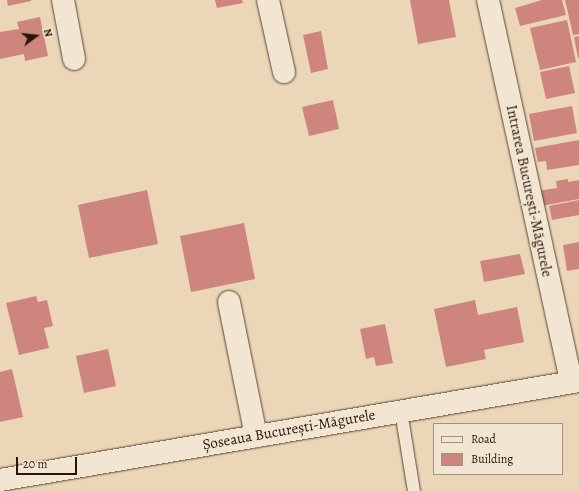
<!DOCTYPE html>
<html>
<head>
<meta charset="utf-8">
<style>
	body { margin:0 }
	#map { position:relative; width:579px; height:491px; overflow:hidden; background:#ebd7b8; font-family:Alegreya,serif }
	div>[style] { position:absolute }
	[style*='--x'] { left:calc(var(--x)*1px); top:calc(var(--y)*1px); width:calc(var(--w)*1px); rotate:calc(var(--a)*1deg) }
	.building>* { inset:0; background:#ce857d }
	.roads { filter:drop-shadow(0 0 1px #584635) drop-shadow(0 0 1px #584635) }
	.lane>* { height:12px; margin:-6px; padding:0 6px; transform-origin:6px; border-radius:6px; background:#f2e5d1 }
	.street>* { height:22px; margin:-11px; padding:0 11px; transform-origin:11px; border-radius:11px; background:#f2e5d1 }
	.secondary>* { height:22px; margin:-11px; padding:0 11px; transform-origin:11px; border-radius:11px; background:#f2e5d1 }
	span { translate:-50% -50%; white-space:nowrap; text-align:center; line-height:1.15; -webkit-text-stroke:3.5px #f2e5d1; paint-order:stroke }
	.street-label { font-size:15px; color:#271609 }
	.legend { position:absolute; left:433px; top:423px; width:130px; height:52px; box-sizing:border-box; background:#f2e5d1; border:1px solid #a19281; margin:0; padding:5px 7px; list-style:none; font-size:12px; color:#271609 }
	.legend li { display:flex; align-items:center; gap:8px; height:20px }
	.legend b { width:20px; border:1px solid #a19281 }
	.north { position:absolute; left:16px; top:16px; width:40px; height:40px; -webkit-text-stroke:3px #f2e5d1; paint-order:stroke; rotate:75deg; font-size:11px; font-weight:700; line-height:16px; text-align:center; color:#271609 }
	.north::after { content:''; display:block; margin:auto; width:14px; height:18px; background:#271609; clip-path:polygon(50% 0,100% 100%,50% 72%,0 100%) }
	.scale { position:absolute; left:16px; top:457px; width:61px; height:18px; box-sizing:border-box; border:2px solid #271609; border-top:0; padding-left:5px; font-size:12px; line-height:14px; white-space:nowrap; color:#271609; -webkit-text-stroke:3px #f2e5d1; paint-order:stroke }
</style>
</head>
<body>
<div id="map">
	<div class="building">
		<div style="clip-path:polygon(7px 0,31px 0,31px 1px,8px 6px)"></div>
		<div style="clip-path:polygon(215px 0,242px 0,243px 3px,217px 8px)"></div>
		<div style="clip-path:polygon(410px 0,449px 0,456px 37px,418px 44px)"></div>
		<div style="clip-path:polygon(542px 0,562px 0,566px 15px,520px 26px,515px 8px)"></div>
		<div style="clip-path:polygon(565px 0,579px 0,579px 34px,573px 35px)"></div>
		<div style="clip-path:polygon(40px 17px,48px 56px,25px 61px,24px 54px,0 59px,0 32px,19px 29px,17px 22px)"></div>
		<div style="clip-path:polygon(567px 20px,576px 62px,540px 70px,530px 28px)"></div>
		<div style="clip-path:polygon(321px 31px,328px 69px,311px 73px,303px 35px)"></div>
		<div style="clip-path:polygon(579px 36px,579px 58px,578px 58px,574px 37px)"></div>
		<div style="clip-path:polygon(569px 66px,575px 93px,546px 99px,540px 72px)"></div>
		<div style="clip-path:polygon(333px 100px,339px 129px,309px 136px,302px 107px)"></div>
		<div style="clip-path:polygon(572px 106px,577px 133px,534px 141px,529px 114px)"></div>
		<div style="clip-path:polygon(579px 140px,579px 165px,547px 170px,546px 161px,538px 162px,535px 148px)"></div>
		<div style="clip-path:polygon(568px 179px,568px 182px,579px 180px,579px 199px,541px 206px,538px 191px,557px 188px,556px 181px)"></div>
		<div style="clip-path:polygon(147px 190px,158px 244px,89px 258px,78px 205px)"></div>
		<div style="clip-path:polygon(579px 200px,579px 215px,552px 220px,549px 206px)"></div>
		<div style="clip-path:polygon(244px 223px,255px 279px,191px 292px,180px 236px)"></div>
		<div style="clip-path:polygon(579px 242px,579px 269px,567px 271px,563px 245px)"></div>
		<div style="clip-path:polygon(520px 254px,525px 274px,484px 282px,480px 261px)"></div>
		<div style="clip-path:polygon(36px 296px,38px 302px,47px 300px,53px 326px,44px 328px,49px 348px,19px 355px,6px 303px)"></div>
		<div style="clip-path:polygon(475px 300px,478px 315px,517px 307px,524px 342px,484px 350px,486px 359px,446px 367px,434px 309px)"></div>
		<div style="clip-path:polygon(385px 324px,393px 363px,376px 366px,374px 357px,366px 359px,360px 329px)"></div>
		<div style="clip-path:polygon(108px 349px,116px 386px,84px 393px,76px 356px)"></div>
		<div style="clip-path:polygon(12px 369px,23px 417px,0 422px,0 372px)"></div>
	</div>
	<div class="roads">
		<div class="lane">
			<div style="--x:401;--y:411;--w:81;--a:80.8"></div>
		</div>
		<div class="street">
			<div style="--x:63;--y:0;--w:60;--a:79.4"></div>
			<div style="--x:268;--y:0;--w:74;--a:77.5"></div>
			<div style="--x:488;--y:0;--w:391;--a:77.7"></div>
			<div style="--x:229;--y:302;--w:137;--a:78.6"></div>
		</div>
		<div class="secondary">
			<div style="--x:0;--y:480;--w:587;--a:-9.7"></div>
		</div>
	</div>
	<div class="street-label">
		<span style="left:529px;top:191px;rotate:78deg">Intrarea București-Măgurele</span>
		<span style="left:289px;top:430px;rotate:-10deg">Șoseaua București-Măgurele</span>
	</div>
	<ul class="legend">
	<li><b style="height:5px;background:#f2e5d1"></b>Road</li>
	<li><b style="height:11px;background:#ce857d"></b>Building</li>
	</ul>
	<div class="north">N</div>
	<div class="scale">20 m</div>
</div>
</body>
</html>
